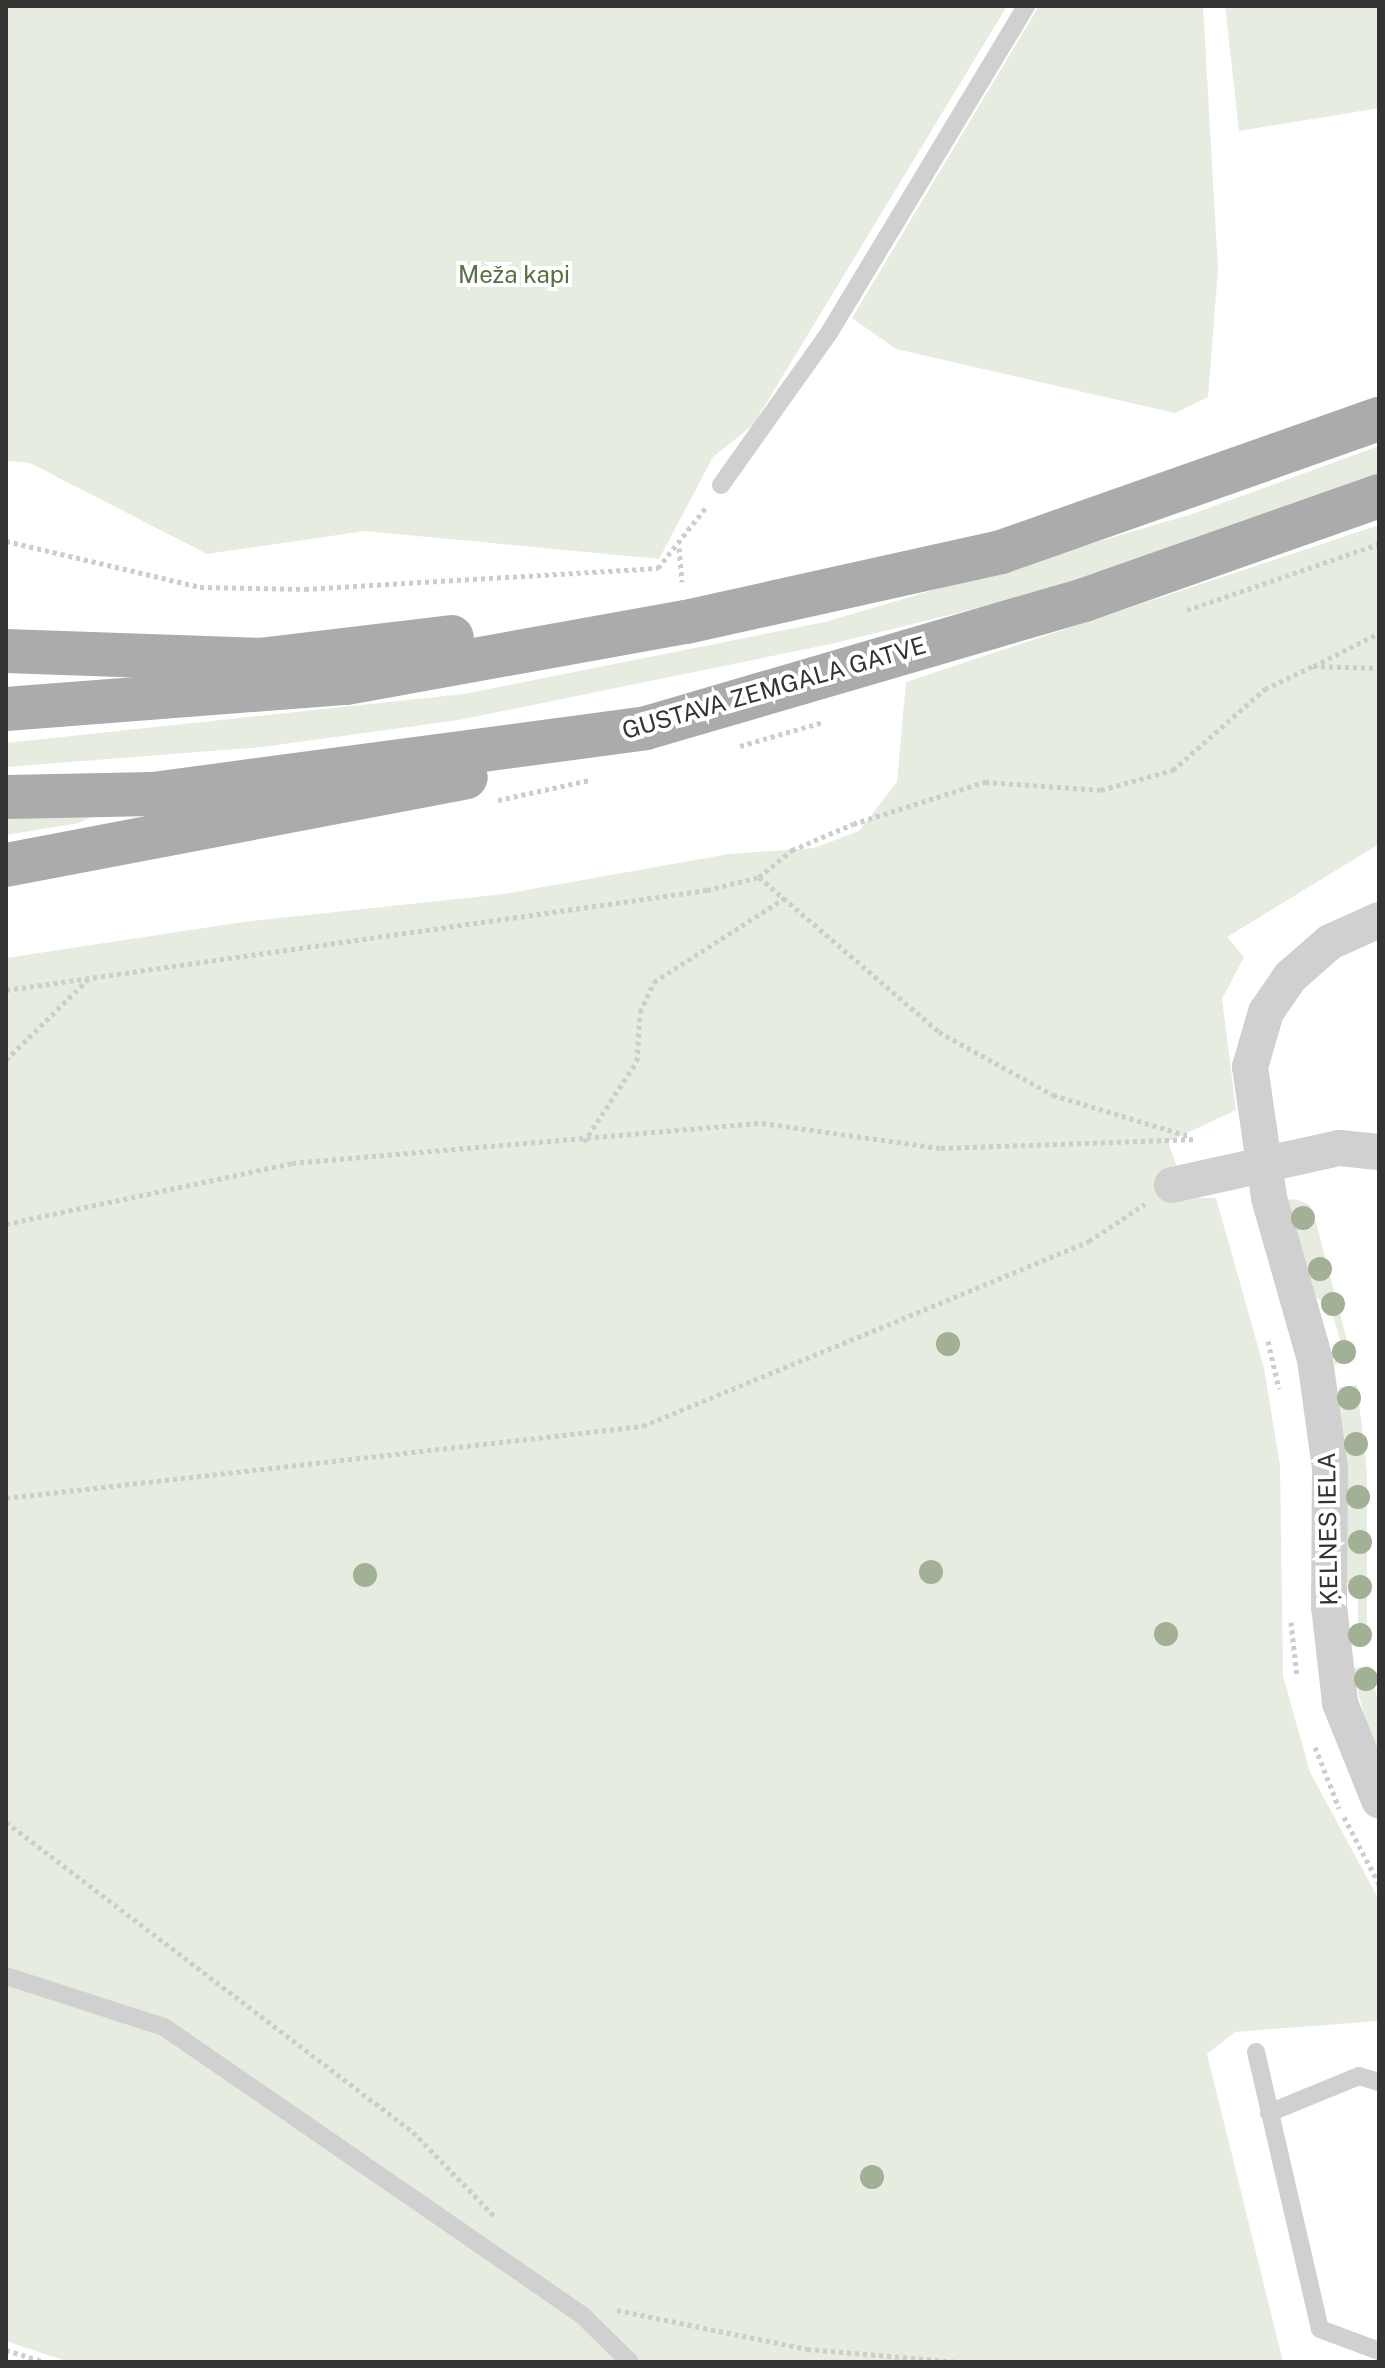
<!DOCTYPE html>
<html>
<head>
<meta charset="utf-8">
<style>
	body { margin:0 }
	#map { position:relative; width:1385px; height:2368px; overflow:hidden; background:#fff; font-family:"Public Sans",sans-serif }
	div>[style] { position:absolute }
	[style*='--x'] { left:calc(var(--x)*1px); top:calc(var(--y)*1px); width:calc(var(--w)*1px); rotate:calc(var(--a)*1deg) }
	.green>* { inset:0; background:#e6ecdf }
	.path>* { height:5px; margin-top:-2.5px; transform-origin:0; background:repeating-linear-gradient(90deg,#cdcdcd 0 4px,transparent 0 8px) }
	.lane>* { height:18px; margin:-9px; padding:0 9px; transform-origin:9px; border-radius:9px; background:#d0d0d0 }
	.street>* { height:36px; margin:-18px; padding:0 18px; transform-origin:18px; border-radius:18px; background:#d0d0d0 }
	.primary>* { height:44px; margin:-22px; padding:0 22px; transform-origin:22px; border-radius:22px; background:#ababab }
	.trees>* { width:24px; height:24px; margin:-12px; border-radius:50%; background:#a2b095 }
	span { translate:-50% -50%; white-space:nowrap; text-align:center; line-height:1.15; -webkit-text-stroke:8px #fff; paint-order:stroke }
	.park-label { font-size:24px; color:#56703f }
	.street-label { font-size:24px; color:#333 }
	.frame { position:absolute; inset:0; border:8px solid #333; pointer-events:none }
</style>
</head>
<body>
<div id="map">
	<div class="green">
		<div style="clip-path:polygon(6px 6px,1007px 6px,753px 425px,713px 457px,659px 559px,365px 531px,207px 554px,30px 463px,6px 461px)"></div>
		<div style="clip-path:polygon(1039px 6px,1203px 6px,1218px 269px,1208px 397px,1175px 413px,896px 349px,852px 318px)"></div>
		<div style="clip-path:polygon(1225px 6px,1379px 6px,1379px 108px,1239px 131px)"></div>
		<div style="clip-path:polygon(1379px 446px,1379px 474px,1199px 540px,1014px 599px,831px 644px,459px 720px,262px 747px,6px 767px,6px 743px,464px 694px,825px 622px,1192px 514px)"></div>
		<div style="clip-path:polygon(1379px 525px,1379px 844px,1227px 937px,1244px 957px,1222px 999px,1236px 1110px,1168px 1142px,1188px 1198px,1216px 1198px,1264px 1368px,1280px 1466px,1283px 1676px,1310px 1772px,1379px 1900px,1379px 2021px,1235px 2032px,1207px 2054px,1283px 2362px,69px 2362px,6px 2341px,6px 958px,243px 922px,504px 894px,729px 854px,814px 848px,859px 831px,897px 782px,906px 682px)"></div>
		<div style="clip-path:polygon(102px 812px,79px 823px,6px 835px,6px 815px)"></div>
		<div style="clip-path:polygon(1296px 1199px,1310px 1205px,1317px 1226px,1352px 1360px,1333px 1365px,1341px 1343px,1331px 1310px,1316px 1297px,1287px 1200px)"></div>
		<div style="clip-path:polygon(1357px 1385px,1367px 1472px,1367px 1643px,1347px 1645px,1358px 1625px,1358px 1595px,1345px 1579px,1338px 1388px)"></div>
		<div style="clip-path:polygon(1370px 1666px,1379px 1706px,1379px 1766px,1351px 1668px)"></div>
	</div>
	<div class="path">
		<div style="--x:6;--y:541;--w:199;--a:13.3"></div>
		<div style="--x:200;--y:587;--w:105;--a:1.1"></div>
		<div style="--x:305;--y:589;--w:354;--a:-3.4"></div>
		<div style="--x:658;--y:568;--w:79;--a:-51.7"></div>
		<div style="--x:679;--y:548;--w:34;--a:85"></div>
		<div style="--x:1187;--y:610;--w:203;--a:-19"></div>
		<div style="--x:1314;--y:666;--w:73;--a:-26.9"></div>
		<div style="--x:740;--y:746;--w:86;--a:-16.1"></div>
		<div style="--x:498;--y:800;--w:94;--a:-12.3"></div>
		<div style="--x:759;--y:877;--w:238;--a:40.7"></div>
		<div style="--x:939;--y:1032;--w:130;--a:28.9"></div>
		<div style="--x:1053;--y:1095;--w:142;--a:16.8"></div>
		<div style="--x:6;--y:990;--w:708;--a:-8.12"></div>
		<div style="--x:707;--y:890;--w:54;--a:-14"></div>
		<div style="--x:759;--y:877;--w:43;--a:-39.3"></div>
		<div style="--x:792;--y:850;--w:66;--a:-23.1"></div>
		<div style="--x:853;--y:824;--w:139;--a:-17.7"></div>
		<div style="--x:985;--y:782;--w:116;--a:3.9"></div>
		<div style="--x:1101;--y:790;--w:75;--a:-15.5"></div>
		<div style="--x:1173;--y:770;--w:123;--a:-41.4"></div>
		<div style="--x:1265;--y:689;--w:53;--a:-25.6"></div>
		<div style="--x:1313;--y:666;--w:66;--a:1.7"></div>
		<div style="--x:6;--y:1060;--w:115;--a:-44.6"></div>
		<div style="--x:584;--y:1142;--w:97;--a:-56.8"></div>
		<div style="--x:637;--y:1061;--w:49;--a:-86.5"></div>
		<div style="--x:640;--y:1012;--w:33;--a:-65"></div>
		<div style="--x:654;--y:982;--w:156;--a:-32.7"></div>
		<div style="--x:6;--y:1224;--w:292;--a:-12"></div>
		<div style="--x:292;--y:1163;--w:472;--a:-4.9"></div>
		<div style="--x:762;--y:1123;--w:181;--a:8"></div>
		<div style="--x:941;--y:1148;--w:256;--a:-2"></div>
		<div style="--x:1268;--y:1341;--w:49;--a:77.1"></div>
		<div style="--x:6;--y:1498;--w:641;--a:-6.45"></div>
		<div style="--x:643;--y:1426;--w:483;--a:-22.5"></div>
		<div style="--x:1089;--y:1241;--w:67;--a:-33.5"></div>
		<div style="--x:1291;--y:1622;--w:54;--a:83.7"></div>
		<div style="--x:1315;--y:1747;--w:66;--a:68.5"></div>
		<div style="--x:1344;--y:1817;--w:76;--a:62.4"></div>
		<div style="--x:6;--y:1822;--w:512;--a:37.3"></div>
		<div style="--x:413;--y:2132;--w:120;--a:46"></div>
		<div style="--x:617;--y:2310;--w:194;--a:11.6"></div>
		<div style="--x:807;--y:2349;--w:152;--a:4.9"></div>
		<div style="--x:6;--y:2350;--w:41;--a:17.1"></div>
	</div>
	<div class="lane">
		<div style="--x:721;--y:485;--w:186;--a:-54.6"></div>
		<div style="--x:829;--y:333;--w:382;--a:-58.9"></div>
		<div style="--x:6;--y:1976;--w:166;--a:17.9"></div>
		<div style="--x:164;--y:2027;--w:508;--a:34.57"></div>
		<div style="--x:582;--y:2315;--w:67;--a:44.4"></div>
		<div style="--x:1256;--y:2052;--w:284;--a:77"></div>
		<div style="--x:1320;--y:2329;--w:63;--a:20.4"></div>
		<div style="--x:1269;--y:2113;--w:97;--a:-22.3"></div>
		<div style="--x:1359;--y:2076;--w:21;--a:17"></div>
	</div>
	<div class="street">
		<div style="--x:1379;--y:920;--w:54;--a:155.8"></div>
		<div style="--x:1330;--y:942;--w:53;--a:138.8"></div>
		<div style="--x:1290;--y:977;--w:42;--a:124.4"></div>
		<div style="--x:1266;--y:1012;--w:57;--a:106.2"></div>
		<div style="--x:1250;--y:1067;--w:132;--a:81.7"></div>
		<div style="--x:1269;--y:1198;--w:168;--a:74.1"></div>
		<div style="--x:1315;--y:1360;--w:109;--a:82.1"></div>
		<div style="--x:1330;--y:1468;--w:138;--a:90.4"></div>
		<div style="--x:1329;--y:1606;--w:98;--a:83.5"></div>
		<div style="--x:1340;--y:1703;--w:105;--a:68.1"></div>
		<div style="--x:1172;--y:1185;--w:171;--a:-12.5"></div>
		<div style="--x:1339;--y:1148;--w:40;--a:5.7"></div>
	</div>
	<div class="primary">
		<div style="--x:6;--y:651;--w:253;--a:2"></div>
		<div style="--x:259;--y:660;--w:194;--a:-6.8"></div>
		<div style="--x:6;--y:709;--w:341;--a:-4.4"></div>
		<div style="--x:346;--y:683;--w:345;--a:-10.2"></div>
		<div style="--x:686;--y:622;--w:323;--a:-12.5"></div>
		<div style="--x:1001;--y:552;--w:401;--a:-19.4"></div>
		<div style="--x:6;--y:797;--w:147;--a:-1.2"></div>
		<div style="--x:153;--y:794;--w:497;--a:-7.6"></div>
		<div style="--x:646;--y:728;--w:456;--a:-16.3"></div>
		<div style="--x:1084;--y:600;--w:313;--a:-19.4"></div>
		<div style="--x:6;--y:865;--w:468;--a:-10.8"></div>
	</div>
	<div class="trees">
		<div style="left:1303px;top:1218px"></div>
		<div style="left:1320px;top:1269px"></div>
		<div style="left:1333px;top:1304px"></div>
		<div style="left:948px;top:1344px"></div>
		<div style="left:1344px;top:1352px"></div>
		<div style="left:1349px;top:1398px"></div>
		<div style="left:1356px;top:1444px"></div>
		<div style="left:1358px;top:1497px"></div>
		<div style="left:1360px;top:1542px"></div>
		<div style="left:931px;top:1572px"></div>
		<div style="left:365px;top:1575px"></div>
		<div style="left:1360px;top:1587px"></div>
		<div style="left:1166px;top:1634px"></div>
		<div style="left:1360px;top:1635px"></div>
		<div style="left:1366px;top:1679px"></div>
		<div style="left:872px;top:2177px"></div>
	</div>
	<div class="park-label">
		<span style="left:514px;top:275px">Meža kapi</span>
	</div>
	<div class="street-label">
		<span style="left:774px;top:688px;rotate:-16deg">GUSTAVA ZEMGALA GATVE</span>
		<span style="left:1328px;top:1529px;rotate:-91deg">ĶELNES IELA</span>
	</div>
	<div class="frame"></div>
</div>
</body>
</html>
